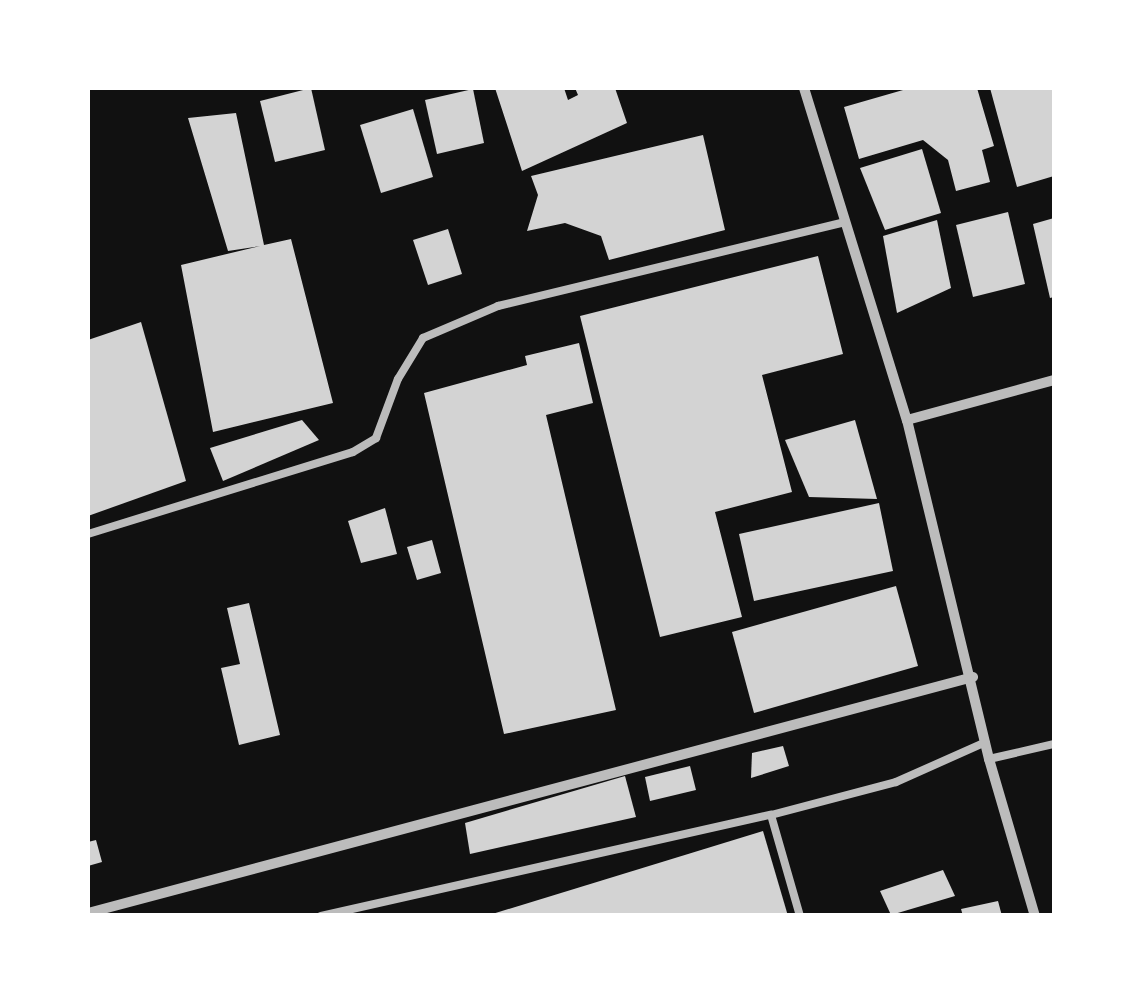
<!DOCTYPE html>
<html>
<head>
<meta charset="utf-8">
<style>
	body { margin:0 }
	#map { position:relative; width:1142px; height:1003px; overflow:hidden; background:#111; font-family:"PT Sans Narrow",sans-serif }
	div>[style] { position:absolute }
	[style*='--x'] { left:calc(var(--x)*1px); top:calc(var(--y)*1px); width:calc(var(--w)*1px); rotate:calc(var(--a)*1deg) }
	.building>* { inset:0; background:#d3d3d3 }
	.service>* { height:8px; margin:-4px; padding:0 4px; transform-origin:4px; border-radius:4px; background:#bcbcbc }
	.minor>* { height:10px; margin:-5px; padding:0 5px; transform-origin:5px; border-radius:5px; background:#bcbcbc }
	span { translate:-50% -50%; white-space:nowrap; text-align:center; line-height:1.15; -webkit-text-stroke:9px #fff; paint-order:stroke }
	.frame { position:absolute; inset:0; border:90px solid #fff; pointer-events:none }
</style>
</head>
<body>
<div id="map">
	<div class="building">
		<div style="clip-path:polygon(311px 88px,325px 150px,275px 162px,260px 101px)"></div>
		<div style="clip-path:polygon(495px 88px,564px 88px,568px 100px,578px 95px,575px 88px,615px 88px,627px 123px,522px 171px)"></div>
		<div style="clip-path:polygon(910px 88px,977px 88px,994px 146px,982px 150px,990px 182px,956px 191px,948px 160px,923px 140px,859px 159px,844px 107px)"></div>
		<div style="clip-path:polygon(990px 88px,1054px 88px,1054px 176px,1017px 187px)"></div>
		<div style="clip-path:polygon(473px 89px,484px 143px,437px 154px,425px 100px)"></div>
		<div style="clip-path:polygon(413px 109px,433px 177px,381px 193px,360px 125px)"></div>
		<div style="clip-path:polygon(236px 113px,264px 245px,291px 239px,333px 403px,213px 432px,181px 265px,260px 246px,228px 251px,188px 118px)"></div>
		<div style="clip-path:polygon(703px 135px,725px 230px,609px 260px,601px 236px,565px 223px,527px 231px,538px 195px,531px 176px)"></div>
		<div style="clip-path:polygon(922px 149px,941px 213px,885px 230px,860px 168px)"></div>
		<div style="clip-path:polygon(1008px 212px,1025px 284px,973px 297px,956px 225px)"></div>
		<div style="clip-path:polygon(1054px 218px,1054px 297px,1050px 298px,1033px 224px)"></div>
		<div style="clip-path:polygon(937px 220px,951px 288px,897px 313px,883px 236px)"></div>
		<div style="clip-path:polygon(448px 229px,462px 274px,428px 285px,413px 240px)"></div>
		<div style="clip-path:polygon(818px 256px,843px 354px,762px 375px,792px 492px,715px 512px,742px 617px,660px 637px,580px 316px)"></div>
		<div style="clip-path:polygon(141px 322px,186px 481px,88px 516px,88px 340px)"></div>
		<div style="clip-path:polygon(579px 343px,593px 403px,546px 415px,616px 710px,504px 734px,424px 393px,527px 365px,525px 356px)"></div>
		<div style="clip-path:polygon(302px 420px,319px 440px,223px 481px,210px 448px)"></div>
		<div style="clip-path:polygon(855px 420px,877px 499px,809px 497px,785px 440px)"></div>
		<div style="clip-path:polygon(879px 503px,893px 571px,754px 601px,739px 534px)"></div>
		<div style="clip-path:polygon(385px 508px,397px 554px,361px 563px,348px 521px)"></div>
		<div style="clip-path:polygon(432px 540px,441px 573px,417px 580px,407px 547px)"></div>
		<div style="clip-path:polygon(896px 586px,918px 666px,754px 713px,732px 632px)"></div>
		<div style="clip-path:polygon(249px 603px,280px 735px,239px 745px,221px 668px,240px 664px,227px 608px)"></div>
		<div style="clip-path:polygon(783px 746px,789px 766px,751px 778px,752px 753px)"></div>
		<div style="clip-path:polygon(690px 766px,696px 790px,650px 801px,645px 777px)"></div>
		<div style="clip-path:polygon(625px 776px,636px 817px,470px 854px,465px 823px)"></div>
		<div style="clip-path:polygon(763px 831px,788px 916px,489px 916px,489px 915px)"></div>
		<div style="clip-path:polygon(96px 840px,102px 862px,88px 866px,88px 842px)"></div>
		<div style="clip-path:polygon(943px 870px,955px 896px,891px 915px,880px 891px)"></div>
		<div style="clip-path:polygon(998px 901px,1002px 916px,963px 916px,961px 909px)"></div>
	</div>
	<div class="service">
		<div style="--x:88;--y:534;--w:277;--a:-17.2"></div>
		<div style="--x:353;--y:452;--w:27;--a:-31"></div>
		<div style="--x:376;--y:438;--w:63;--a:-69.6"></div>
		<div style="--x:398;--y:379;--w:48;--a:-58.6"></div>
		<div style="--x:423;--y:338;--w:82;--a:-23.1"></div>
		<div style="--x:498;--y:306;--w:353;--a:-13.6"></div>
		<div style="--x:989;--y:759;--w:67;--a:-13"></div>
		<div style="--x:771;--y:815;--w:105;--a:74"></div>
		<div style="--x:321;--y:916;--w:461;--a:-12.7"></div>
		<div style="--x:771;--y:815;--w:129;--a:-14.8"></div>
		<div style="--x:896;--y:782;--w:98;--a:-24"></div>
	</div>
	<div class="minor">
		<div style="--x:804;--y:88;--w:348;--a:72.8"></div>
		<div style="--x:907;--y:420;--w:349;--a:76.4"></div>
		<div style="--x:989;--y:759;--w:164;--a:73.7"></div>
		<div style="--x:907;--y:420;--w:152;--a:-15.2"></div>
		<div style="--x:88;--y:913;--w:916;--a:-14.93"></div>
	</div>
	<div class="frame"></div>
</div>
</body>
</html>
